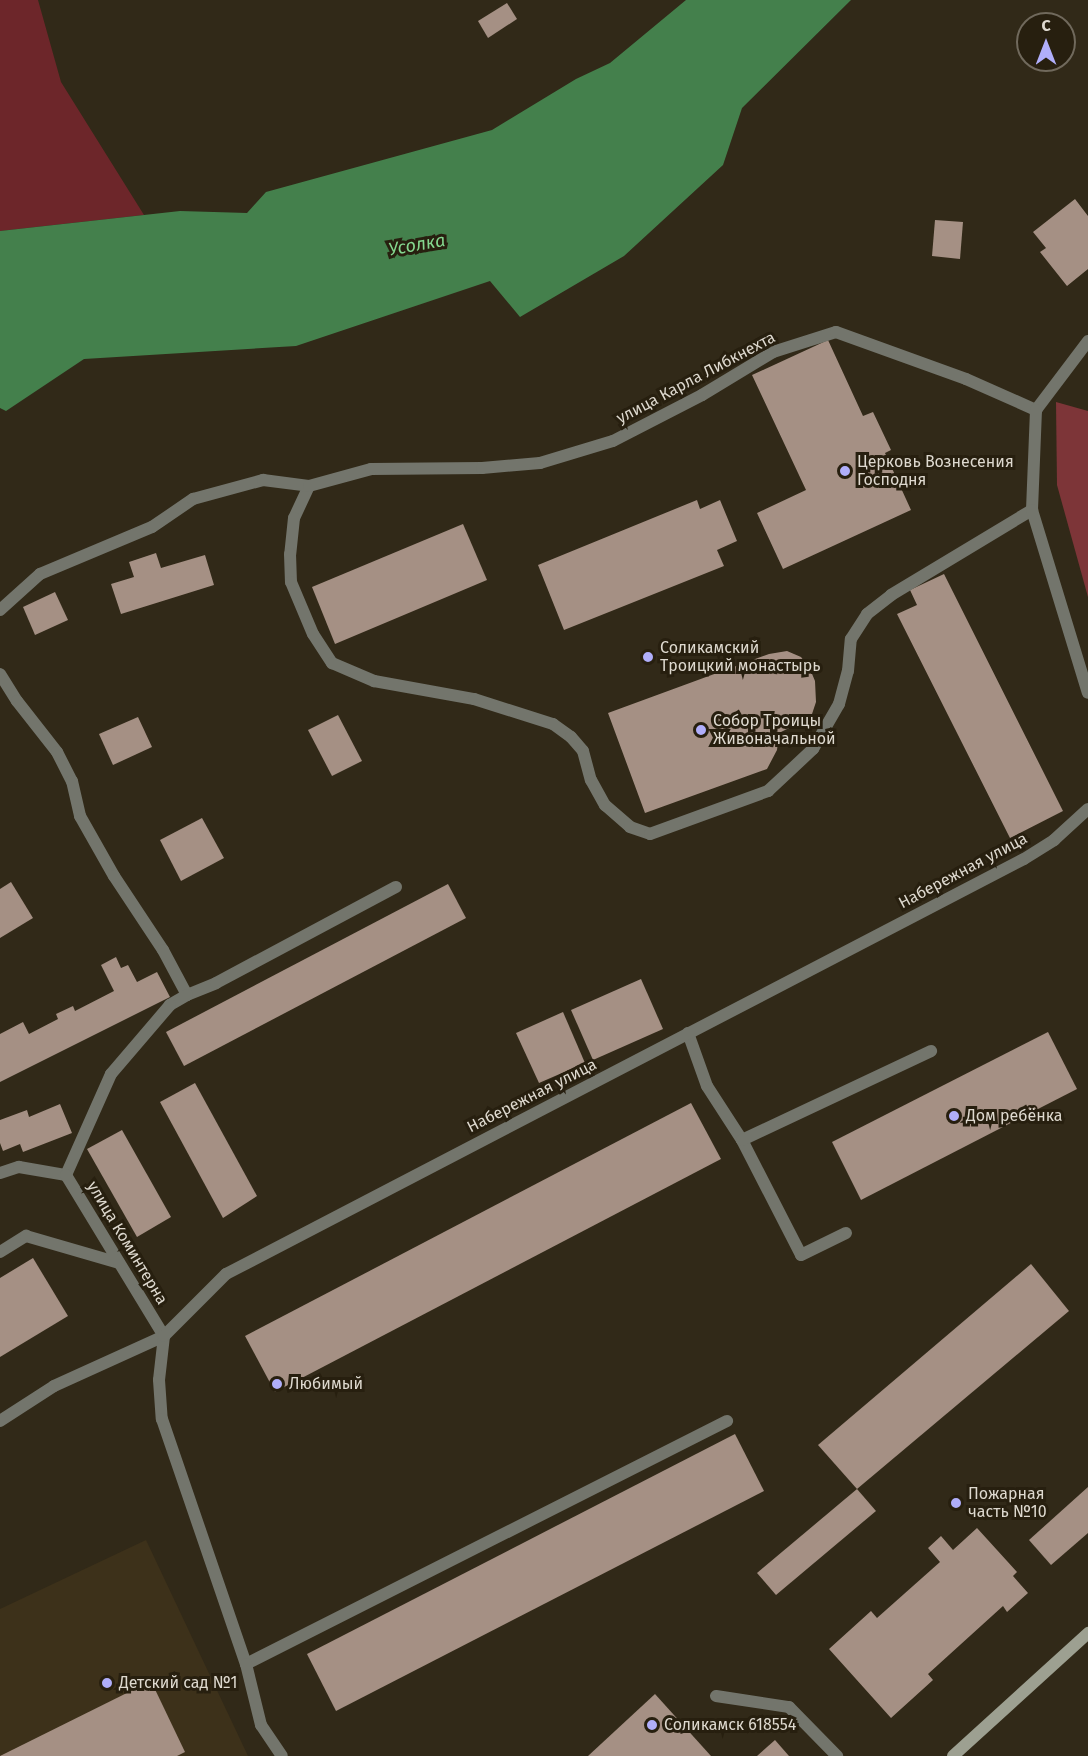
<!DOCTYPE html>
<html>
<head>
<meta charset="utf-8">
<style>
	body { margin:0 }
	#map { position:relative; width:1088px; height:1756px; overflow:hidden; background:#312918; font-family:"Fira Sans",sans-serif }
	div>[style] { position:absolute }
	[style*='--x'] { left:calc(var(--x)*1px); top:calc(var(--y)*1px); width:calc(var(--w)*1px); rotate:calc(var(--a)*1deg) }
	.built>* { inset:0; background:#3d311a }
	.green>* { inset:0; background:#6d262a }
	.forest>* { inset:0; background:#7d3538 }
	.water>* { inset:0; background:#44804c }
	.building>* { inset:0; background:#a59084 }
	.lane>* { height:12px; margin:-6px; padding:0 6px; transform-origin:6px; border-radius:6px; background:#73756c }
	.street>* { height:12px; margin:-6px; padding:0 6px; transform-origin:6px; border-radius:6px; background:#73756c }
	.secondary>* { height:12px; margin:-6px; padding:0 6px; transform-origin:6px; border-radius:6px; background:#9da091 }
	.dots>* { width:16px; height:16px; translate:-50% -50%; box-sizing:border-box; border:3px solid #271f0f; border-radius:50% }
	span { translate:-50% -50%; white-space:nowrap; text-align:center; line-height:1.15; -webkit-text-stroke:6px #271f0f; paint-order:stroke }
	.street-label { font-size:16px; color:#ded9cf }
	.poi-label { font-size:16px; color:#ded9cf }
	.left { translate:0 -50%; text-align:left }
	.water-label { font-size:18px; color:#84d78e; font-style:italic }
	.north { position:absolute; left:1016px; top:12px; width:60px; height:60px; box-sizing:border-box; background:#271f0f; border:2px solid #70695c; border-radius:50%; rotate:0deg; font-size:16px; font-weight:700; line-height:24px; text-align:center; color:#ded9cf }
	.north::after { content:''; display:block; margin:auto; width:21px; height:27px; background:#b0aefa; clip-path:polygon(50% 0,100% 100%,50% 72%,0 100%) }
</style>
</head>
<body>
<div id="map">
	<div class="built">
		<div style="clip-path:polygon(146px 1540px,248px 1756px,0 1756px,0 1609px)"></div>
	</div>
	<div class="green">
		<div style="clip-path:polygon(0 0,38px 0,61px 82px,144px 215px,0 231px)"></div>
	</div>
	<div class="forest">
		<div style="clip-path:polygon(1056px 402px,1088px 411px,1088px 597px,1057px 485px)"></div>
	</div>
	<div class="water">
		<div style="clip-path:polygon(686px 0,851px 0,742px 108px,723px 165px,624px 256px,520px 317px,490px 281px,296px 346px,84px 359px,6px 411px,0 408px,0 231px,180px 211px,247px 213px,266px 192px,492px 130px,576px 79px,610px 63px)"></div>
	</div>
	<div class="building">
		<div style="clip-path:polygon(507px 3px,517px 19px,488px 38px,478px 21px)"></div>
		<div style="clip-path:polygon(1075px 199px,1088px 216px,1088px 269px,1067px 286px,1040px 252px,1046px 248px,1033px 232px)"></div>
		<div style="clip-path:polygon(935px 220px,963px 222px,960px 259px,932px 256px)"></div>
		<div style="clip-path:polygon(828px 340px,863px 416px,873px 412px,891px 450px,885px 453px,911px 510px,783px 569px,757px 513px,806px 490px,752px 375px)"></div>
		<div style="clip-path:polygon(697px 500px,700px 509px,720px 500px,737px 541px,717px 550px,724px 566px,564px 630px,538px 565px)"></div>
		<div style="clip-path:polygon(463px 524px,487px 580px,335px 644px,312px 587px)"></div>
		<div style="clip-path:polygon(156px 553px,161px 568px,205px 555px,214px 585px,121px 614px,111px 584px,134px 577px,129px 562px)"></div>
		<div style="clip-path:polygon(944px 574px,1063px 811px,1010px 838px,897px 614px,917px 605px,910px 590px)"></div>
		<div style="clip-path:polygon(55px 592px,68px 620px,35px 635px,23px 607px)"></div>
		<div style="clip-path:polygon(787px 651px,801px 657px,810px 669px,815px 681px,816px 702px,811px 717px,779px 733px,777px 750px,767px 769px,645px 813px,608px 713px,769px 654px)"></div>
		<div style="clip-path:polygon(338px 715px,362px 761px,332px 776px,308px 730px)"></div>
		<div style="clip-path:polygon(138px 717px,152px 747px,113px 765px,99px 734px)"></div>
		<div style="clip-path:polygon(202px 818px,224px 858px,181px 881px,160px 840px)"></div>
		<div style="clip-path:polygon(11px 882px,33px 918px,0 938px,0 889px)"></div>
		<div style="clip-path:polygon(448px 884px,466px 918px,184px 1066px,166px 1032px)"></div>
		<div style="clip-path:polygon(116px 957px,121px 968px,128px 965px,137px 982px,157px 972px,170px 997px,0 1082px,0 1034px,23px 1022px,29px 1034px,58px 1019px,56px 1014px,73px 1006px,75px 1011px,114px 991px,101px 965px)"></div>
		<div style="clip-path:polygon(641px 979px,663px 1029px,593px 1060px,571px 1010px)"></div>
		<div style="clip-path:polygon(563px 1012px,585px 1063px,539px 1083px,516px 1033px)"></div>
		<div style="clip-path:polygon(1048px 1032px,1077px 1089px,861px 1200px,832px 1142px)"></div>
		<div style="clip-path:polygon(195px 1083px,257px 1196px,223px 1218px,160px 1102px)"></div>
		<div style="clip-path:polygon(691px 1103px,721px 1159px,275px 1392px,245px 1336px)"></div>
		<div style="clip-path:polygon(60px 1104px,72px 1133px,23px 1152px,20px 1144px,3px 1151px,0 1143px,0 1120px,27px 1110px,29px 1117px)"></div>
		<div style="clip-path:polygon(122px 1130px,171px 1217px,137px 1237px,87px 1149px)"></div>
		<div style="clip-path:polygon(33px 1258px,68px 1316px,0 1357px,0 1278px)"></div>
		<div style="clip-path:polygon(1031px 1264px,1069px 1311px,857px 1489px,818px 1445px)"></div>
		<div style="clip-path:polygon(735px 1434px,764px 1491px,336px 1711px,307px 1654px)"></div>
		<div style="clip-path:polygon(1088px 1487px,1088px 1533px,1051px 1565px,1029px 1540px)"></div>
		<div style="clip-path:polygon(857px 1489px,876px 1511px,776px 1595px,757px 1573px)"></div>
		<div style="clip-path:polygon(977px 1528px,1017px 1572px,1013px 1576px,1028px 1593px,1007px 1612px,1003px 1606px,928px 1674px,933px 1680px,891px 1718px,829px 1649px,871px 1611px,877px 1618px,940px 1562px,928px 1548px,941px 1536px,953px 1550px)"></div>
		<div style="clip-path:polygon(151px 1681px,185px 1752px,177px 1756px,0 1756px)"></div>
		<div style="clip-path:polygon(655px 1694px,711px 1756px,588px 1756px)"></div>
		<div style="clip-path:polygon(775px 1740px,789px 1756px,757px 1756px)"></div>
	</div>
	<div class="lane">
		<div style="--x:309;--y:486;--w:35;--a:115"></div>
		<div style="--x:294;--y:518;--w:36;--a:96"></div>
		<div style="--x:290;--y:554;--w:28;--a:88"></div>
		<div style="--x:291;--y:582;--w:56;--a:67.1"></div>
		<div style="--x:313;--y:634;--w:35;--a:57"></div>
		<div style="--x:332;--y:663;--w:46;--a:23.2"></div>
		<div style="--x:374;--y:681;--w:102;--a:10.2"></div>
		<div style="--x:474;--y:699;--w:83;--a:17.6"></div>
		<div style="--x:553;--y:724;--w:22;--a:36"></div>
		<div style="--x:571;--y:737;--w:18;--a:49"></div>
		<div style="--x:583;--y:751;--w:30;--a:75"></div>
		<div style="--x:591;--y:780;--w:29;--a:61"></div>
		<div style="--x:605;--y:805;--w:33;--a:41"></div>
		<div style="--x:630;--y:827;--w:21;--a:19"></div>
		<div style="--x:650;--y:834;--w:126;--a:-20"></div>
		<div style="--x:768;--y:791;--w:62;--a:-43"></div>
		<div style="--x:813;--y:749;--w:52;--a:-60"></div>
		<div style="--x:839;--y:704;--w:34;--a:-75"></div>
		<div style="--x:848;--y:671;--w:32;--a:-85"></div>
		<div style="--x:851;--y:639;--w:30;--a:-57"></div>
		<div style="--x:867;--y:614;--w:31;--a:-38"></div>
		<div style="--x:891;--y:595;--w:165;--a:-31.1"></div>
		<div style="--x:0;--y:610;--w:54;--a:-42"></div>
		<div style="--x:40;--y:574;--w:121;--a:-22.8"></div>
		<div style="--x:152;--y:527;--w:50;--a:-34.3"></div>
		<div style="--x:193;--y:499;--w:73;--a:-15.2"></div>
		<div style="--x:263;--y:480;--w:46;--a:7.4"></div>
		<div style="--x:309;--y:486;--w:64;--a:-15.3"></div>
		<div style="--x:371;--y:469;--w:111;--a:-0.5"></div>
		<div style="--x:482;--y:468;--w:58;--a:-4.9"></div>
		<div style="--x:540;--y:463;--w:76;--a:-16.8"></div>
		<div style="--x:613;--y:441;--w:100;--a:-27.3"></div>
		<div style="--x:702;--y:395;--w:83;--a:-31.2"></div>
		<div style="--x:773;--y:352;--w:66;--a:-17.6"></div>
		<div style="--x:836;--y:332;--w:138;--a:19.9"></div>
		<div style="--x:966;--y:379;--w:77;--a:23.9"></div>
		<div style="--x:187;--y:995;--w:31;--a:-22"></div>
		<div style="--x:216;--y:983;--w:204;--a:-28.1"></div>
		<div style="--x:688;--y:1033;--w:56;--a:70.3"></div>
		<div style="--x:707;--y:1086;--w:64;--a:57.1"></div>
		<div style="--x:742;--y:1140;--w:129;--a:62.8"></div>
		<div style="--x:801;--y:1255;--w:50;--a:-26.1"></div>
		<div style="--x:742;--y:1140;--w:209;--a:-25.2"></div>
		<div style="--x:0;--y:1252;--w:31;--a:-32"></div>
		<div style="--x:26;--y:1236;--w:97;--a:16.2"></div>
		<div style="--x:0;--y:1421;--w:64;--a:-32.9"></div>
		<div style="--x:54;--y:1386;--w:121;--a:-24.4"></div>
		<div style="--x:246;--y:1664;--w:539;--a:-26.8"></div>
		<div style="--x:716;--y:1696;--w:74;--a:8.6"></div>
		<div style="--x:789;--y:1707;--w:69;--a:45.6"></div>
	</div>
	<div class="street">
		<div style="--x:1088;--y:341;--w:86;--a:127"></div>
		<div style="--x:1036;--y:410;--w:100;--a:92.3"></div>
		<div style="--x:1032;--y:510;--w:191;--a:73"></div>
		<div style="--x:0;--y:674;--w:32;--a:58"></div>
		<div style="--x:17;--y:701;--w:65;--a:51.9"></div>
		<div style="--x:57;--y:752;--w:33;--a:63"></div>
		<div style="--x:72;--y:781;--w:36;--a:77"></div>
		<div style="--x:80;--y:816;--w:69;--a:60.5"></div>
		<div style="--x:114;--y:876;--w:89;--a:56.5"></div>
		<div style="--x:163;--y:950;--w:51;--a:61.9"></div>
		<div style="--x:187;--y:995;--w:20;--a:150"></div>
		<div style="--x:170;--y:1005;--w:91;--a:130.5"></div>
		<div style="--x:111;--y:1074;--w:111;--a:114"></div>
		<div style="--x:0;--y:1173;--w:20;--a:-18"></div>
		<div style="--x:19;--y:1167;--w:48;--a:9.7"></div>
		<div style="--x:66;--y:1175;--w:188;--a:58.7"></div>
		<div style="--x:164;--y:1336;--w:44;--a:96.5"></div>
		<div style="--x:159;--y:1380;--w:39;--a:86"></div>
		<div style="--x:162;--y:1419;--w:259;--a:71.1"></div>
		<div style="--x:246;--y:1664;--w:63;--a:76.2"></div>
		<div style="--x:261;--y:1725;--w:37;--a:56"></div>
		<div style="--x:164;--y:1336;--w:88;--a:-45"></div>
		<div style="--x:226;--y:1274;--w:899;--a:-27.48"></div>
		<div style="--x:1024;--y:859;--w:36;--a:-32"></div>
		<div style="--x:1054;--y:840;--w:46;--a:-42.4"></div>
	</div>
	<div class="secondary">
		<div style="--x:953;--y:1756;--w:183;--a:-42.3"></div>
	</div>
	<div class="dots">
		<div style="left:845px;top:471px;background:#b0aefa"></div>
		<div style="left:648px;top:657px;background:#b0aefa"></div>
		<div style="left:701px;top:730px;background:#b0aefa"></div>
		<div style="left:954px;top:1116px;background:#b0aefa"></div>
		<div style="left:277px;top:1384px;background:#b0aefa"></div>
		<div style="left:956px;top:1503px;background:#b0aefa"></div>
		<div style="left:107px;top:1683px;background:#b0aefa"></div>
		<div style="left:652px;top:1725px;background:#b0aefa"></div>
	</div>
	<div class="street-label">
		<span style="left:696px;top:378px;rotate:-28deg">улица Карла Либкнехта</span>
		<span style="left:963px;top:871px;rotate:-28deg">Набережная улица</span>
		<span style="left:532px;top:1096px;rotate:-27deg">Набережная улица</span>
		<span style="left:127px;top:1243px;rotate:59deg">улица Коминтерна</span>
	</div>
	<div class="poi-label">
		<span class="left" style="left:857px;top:471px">Церковь Вознесения<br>Господня</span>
		<span class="left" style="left:660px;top:657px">Соликамский<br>Троицкий монастырь</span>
		<span class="left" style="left:713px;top:730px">Собор Троицы<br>Живоначальной</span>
		<span class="left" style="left:966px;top:1116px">Дом ребёнка</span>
		<span class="left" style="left:289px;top:1384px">Любимый</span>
		<span class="left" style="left:968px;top:1503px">Пожарная<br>часть №10</span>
		<span class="left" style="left:119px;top:1683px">Детский сад №1</span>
		<span class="left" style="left:664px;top:1725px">Соликамск 618554</span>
	</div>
	<div class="water-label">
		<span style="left:417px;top:245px;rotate:-10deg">Усолка</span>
	</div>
	<div class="north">С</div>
</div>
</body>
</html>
